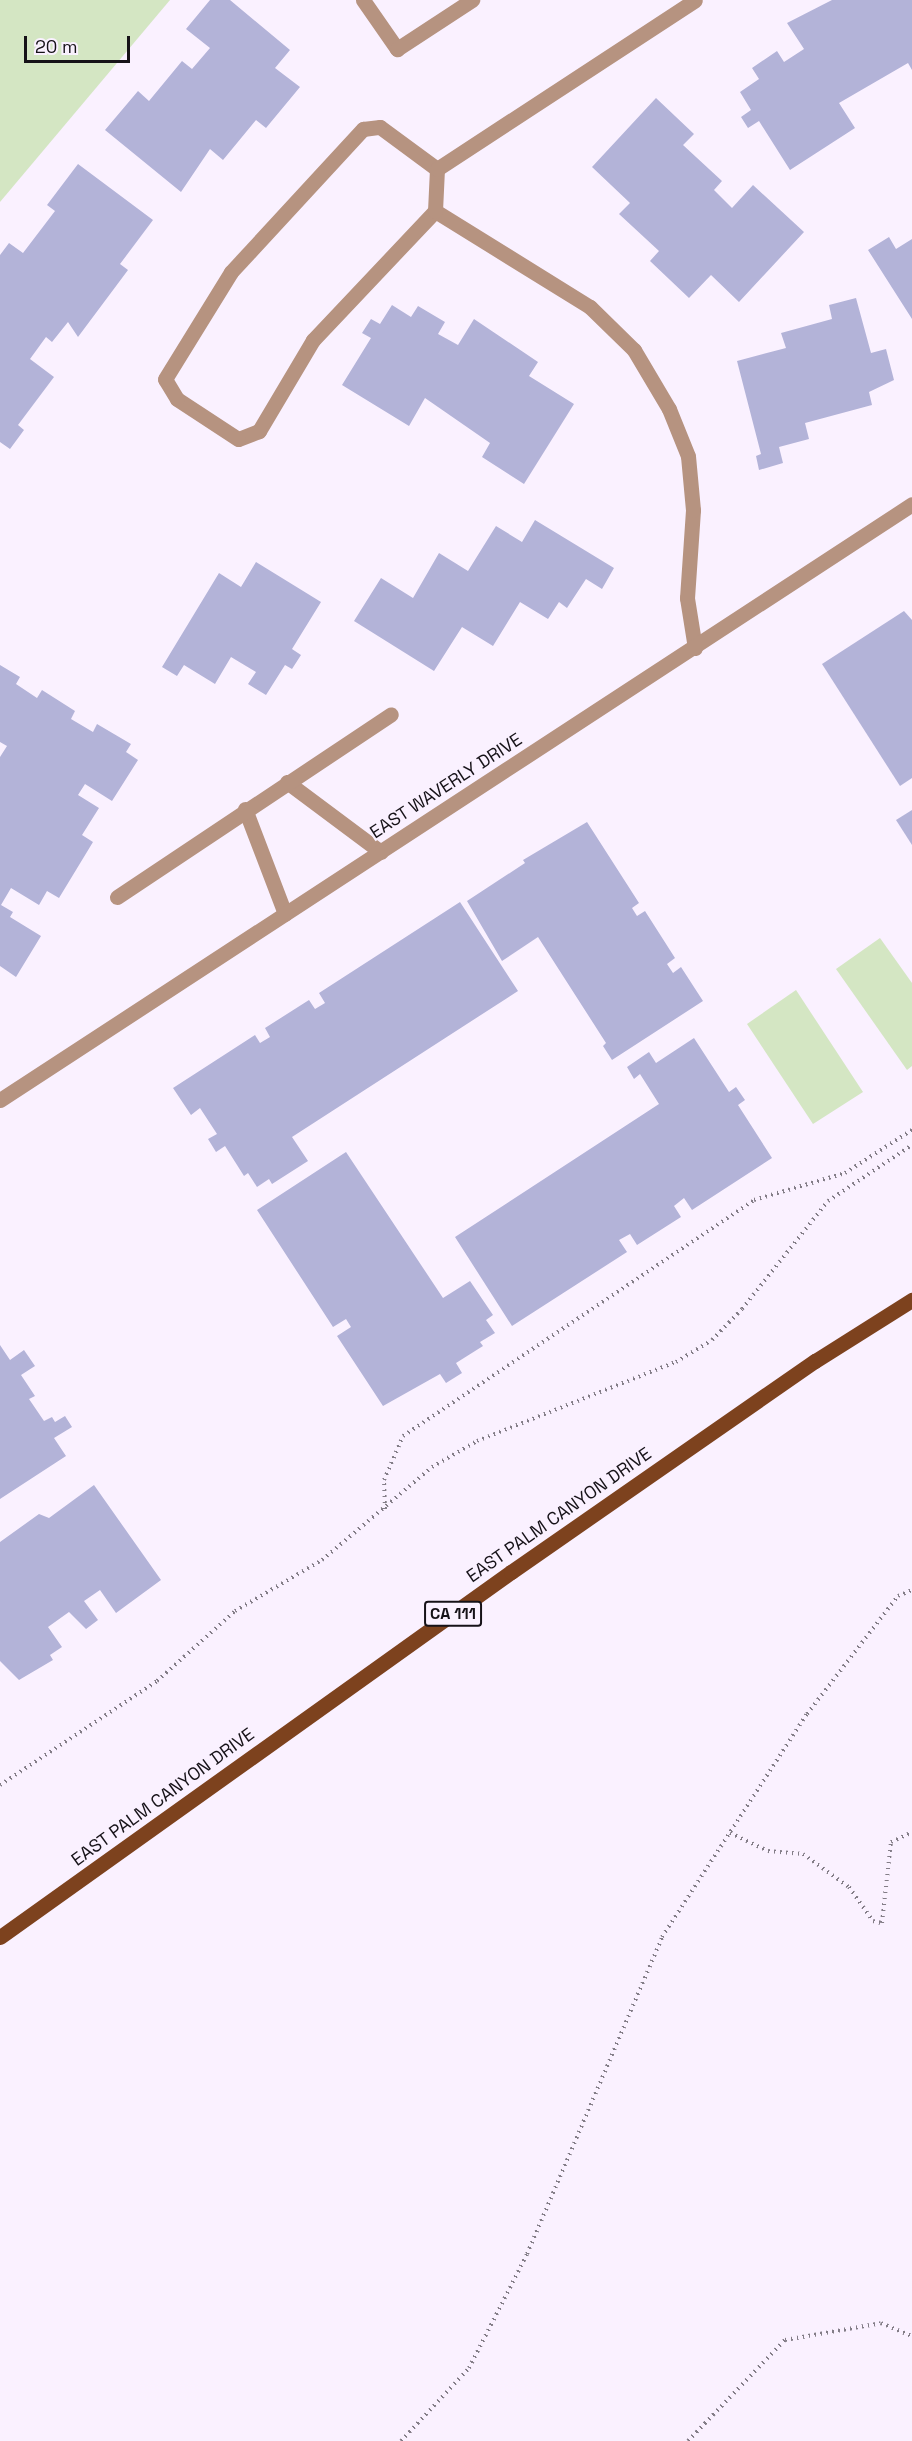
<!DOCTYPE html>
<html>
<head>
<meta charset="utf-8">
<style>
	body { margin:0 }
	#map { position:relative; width:912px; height:2441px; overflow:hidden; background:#faf1ff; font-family:"Space Grotesk",sans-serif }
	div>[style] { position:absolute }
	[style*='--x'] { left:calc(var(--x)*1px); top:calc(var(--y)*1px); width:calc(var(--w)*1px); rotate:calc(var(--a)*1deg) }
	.green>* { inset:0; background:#d4e6c3 }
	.building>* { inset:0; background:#b3b3d8 }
	.path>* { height:4px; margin-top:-2px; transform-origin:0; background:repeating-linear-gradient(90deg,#837d87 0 1.5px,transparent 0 6px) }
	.lane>* { height:15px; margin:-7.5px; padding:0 7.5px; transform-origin:7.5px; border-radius:7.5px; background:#b69380 }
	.street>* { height:15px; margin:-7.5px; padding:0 7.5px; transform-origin:7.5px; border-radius:7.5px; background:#b69380 }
	.primary>* { height:15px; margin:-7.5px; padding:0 7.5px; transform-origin:7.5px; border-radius:7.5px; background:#7d421e }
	span { translate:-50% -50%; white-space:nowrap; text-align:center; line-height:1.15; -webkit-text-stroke:4.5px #faf1ff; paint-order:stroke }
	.shield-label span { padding:2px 4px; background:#faf1ff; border:2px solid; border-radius:4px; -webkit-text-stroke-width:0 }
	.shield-label { font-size:16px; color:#161218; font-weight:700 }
	.street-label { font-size:18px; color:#161218 }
	.scale { position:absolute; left:24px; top:36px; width:106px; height:27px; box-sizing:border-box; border:3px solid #161218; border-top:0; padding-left:8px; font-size:18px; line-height:21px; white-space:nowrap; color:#161218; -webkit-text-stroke:4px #faf1ff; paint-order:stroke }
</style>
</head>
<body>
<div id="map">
	<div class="green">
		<div style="clip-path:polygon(0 0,170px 0,0 202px)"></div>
		<div style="clip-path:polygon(880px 938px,912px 983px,912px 1066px,907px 1070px,836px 969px)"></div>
		<div style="clip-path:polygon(796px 990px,863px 1092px,813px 1124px,747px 1024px)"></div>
	</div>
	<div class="building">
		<div style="clip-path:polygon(210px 0,230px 0,290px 50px,275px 68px,300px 87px,266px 128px,256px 120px,223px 160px,210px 149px,181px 192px,105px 130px,138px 91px,149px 101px,182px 61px,192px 69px,210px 48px,186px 29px)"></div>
		<div style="clip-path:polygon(832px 0,912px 0,912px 70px,908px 63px,839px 103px,855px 128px,790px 170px,759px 121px,748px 128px,741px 117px,751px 110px,740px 92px,759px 79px,752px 68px,777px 51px,784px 62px,804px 49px,787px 23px)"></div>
		<div style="clip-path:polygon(656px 98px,694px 134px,683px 145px,722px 181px,714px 190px,732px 208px,753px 185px,804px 232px,739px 302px,711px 275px,689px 298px,650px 261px,659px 251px,619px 214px,630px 203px,592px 167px)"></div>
		<div style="clip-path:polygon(78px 164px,153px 220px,120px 264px,128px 270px,78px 337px,68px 322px,52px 342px,46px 337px,30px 359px,54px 377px,18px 425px,24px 430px,10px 449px,0 442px,0 255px,9px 243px,23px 253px,55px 211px,47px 205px)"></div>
		<div style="clip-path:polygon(889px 237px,896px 249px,912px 239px,912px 319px,868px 250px)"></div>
		<div style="clip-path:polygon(856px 298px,871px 353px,886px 349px,894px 380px,869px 392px,872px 405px,805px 423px,809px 439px,779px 447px,783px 463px,759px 470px,756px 456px,761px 454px,737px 361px,786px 348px,781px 333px,832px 319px,829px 305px)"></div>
		<div style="clip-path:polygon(392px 305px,411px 317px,418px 306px,445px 322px,438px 334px,458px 345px,474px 319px,538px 362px,529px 376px,574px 404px,524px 484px,482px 457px,490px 443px,425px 398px,409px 426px,342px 385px,371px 338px,362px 333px,371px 319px,380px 324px)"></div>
		<div style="clip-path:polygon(535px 520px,614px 568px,602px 589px,586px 579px,567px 608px,559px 602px,548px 619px,520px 602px,493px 646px,462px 627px,434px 671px,354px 621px,381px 578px,413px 598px,439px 553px,468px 571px,496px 526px,522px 542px)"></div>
		<div style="clip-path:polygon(256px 562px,321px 602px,292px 649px,301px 655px,292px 669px,285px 665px,266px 695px,248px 684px,256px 672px,231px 657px,215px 684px,184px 665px,177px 676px,162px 667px,219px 573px,241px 587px)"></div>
		<div style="clip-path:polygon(904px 611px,912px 620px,912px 778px,900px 786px,822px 664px)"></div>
		<div style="clip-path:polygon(0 665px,20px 677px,16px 684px,37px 698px,42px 690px,75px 711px,71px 719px,93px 732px,97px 724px,131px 744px,126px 752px,138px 760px,112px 801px,85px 784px,78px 795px,99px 808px,82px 835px,93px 842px,59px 898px,47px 891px,39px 905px,11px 888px,1px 905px,13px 912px,10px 917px,41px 936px,16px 977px,0 966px,0 757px,7px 746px,0 742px)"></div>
		<div style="clip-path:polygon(912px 810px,912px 845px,896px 820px)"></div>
		<div style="clip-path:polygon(587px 822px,639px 903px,632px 908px,637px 916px,645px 911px,675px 958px,667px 964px,673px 973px,681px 967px,703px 1001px,612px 1060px,603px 1046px,606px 1043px,538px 937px,502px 961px,467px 901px,525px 863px,523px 860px)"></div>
		<div style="clip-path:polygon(460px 902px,518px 991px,292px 1137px,308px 1161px,272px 1184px,269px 1179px,257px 1187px,248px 1173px,244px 1176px,225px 1146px,216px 1152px,208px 1139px,217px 1134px,200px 1108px,191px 1115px,173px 1088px,255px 1035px,260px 1043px,270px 1037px,265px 1028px,309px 1000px,315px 1009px,325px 1003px,319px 993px)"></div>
		<div style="clip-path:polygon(694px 1038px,729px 1092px,736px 1087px,745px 1100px,738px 1105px,772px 1158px,692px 1210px,684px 1198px,674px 1206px,681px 1217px,637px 1245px,630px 1234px,619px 1240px,627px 1252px,512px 1326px,455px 1237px,659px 1104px,640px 1074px,634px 1079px,627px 1067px,649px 1052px,656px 1063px)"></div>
		<div style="clip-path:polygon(346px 1152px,443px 1298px,470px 1281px,493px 1315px,486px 1320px,495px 1333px,480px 1342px,483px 1346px,456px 1363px,462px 1373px,446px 1383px,440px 1374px,383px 1406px,337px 1336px,351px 1327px,346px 1319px,333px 1327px,257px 1210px)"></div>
		<div style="clip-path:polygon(0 1345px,10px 1360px,24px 1350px,35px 1366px,21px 1375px,35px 1396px,29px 1399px,44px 1421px,52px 1417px,55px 1422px,65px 1416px,72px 1427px,54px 1438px,66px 1456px,0 1499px)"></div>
		<div style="clip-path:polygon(94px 1485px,161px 1580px,116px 1613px,100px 1590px,84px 1601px,98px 1620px,86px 1629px,69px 1612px,48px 1627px,62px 1647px,50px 1655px,53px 1660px,19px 1680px,0 1661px,0 1542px,39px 1514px,49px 1518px)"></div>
	</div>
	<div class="path">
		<div style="--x:385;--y:1509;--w:29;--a:-92"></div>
		<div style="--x:384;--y:1480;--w:48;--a:-66.6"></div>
		<div style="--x:403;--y:1436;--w:423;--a:-33.9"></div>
		<div style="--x:754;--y:1200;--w:95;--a:-16.5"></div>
		<div style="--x:845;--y:1173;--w:80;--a:-32.7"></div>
		<div style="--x:0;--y:1785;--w:188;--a:-33.5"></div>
		<div style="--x:157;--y:1681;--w:105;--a:-41.9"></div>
		<div style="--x:235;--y:1611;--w:101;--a:-30.4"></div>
		<div style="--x:322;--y:1560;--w:144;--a:-40.2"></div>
		<div style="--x:432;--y:1467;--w:52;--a:-30"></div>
		<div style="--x:477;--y:1441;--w:214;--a:-21.7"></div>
		<div style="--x:676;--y:1362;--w:42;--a:-31.4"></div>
		<div style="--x:712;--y:1340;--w:43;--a:-45.9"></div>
		<div style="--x:742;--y:1309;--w:138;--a:-51.5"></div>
		<div style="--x:828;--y:1201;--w:101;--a:-33.7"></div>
		<div style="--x:730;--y:1833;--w:42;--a:25.3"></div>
		<div style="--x:768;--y:1851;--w:35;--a:5"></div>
		<div style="--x:803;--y:1854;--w:57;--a:35.7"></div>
		<div style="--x:849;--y:1887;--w:42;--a:54.8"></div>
		<div style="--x:873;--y:1921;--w:9;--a:13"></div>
		<div style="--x:882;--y:1923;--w:81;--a:-83.7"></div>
		<div style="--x:891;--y:1842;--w:23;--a:-25"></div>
		<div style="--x:401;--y:2441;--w:100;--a:-47"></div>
		<div style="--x:469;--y:2368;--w:128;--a:-63"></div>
		<div style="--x:527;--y:2254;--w:345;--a:-66.9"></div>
		<div style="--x:662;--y:1937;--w:266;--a:-57"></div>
		<div style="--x:807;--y:1714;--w:149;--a:-52.4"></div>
		<div style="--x:898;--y:1596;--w:15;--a:-23"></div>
		<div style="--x:688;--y:2441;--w:140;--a:-46.2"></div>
		<div style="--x:785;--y:2340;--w:97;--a:-10"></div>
		<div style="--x:881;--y:2323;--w:34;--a:23"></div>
	</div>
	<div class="lane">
		<div style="--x:363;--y:0;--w:60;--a:55.2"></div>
		<div style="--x:397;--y:49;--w:90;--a:-33.2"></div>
		<div style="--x:435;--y:211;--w:178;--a:133.4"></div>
		<div style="--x:313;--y:340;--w:106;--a:120.7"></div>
		<div style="--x:259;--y:431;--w:22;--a:159"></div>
		<div style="--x:238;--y:439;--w:73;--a:-146.7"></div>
		<div style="--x:177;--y:399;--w:23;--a:-121"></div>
		<div style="--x:165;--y:379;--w:126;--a:-58.3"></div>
		<div style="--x:231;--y:272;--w:195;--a:-47.3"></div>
		<div style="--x:363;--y:129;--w:17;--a:-7"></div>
		<div style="--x:380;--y:127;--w:71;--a:36.4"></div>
		<div style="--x:287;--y:782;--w:117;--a:36.7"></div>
		<div style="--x:245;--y:809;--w:112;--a:69.1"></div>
		<div style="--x:117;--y:897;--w:329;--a:-33.7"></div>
	</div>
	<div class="street">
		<div style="--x:695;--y:648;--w:51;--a:-99.1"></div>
		<div style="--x:687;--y:598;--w:88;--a:-86.1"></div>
		<div style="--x:693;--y:510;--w:54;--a:-95.3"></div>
		<div style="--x:688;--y:456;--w:51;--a:-112"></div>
		<div style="--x:669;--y:409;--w:69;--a:-120.7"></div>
		<div style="--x:634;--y:350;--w:62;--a:-135.7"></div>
		<div style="--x:590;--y:307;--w:182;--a:-148.2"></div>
		<div style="--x:435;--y:211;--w:42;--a:-87.3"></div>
		<div style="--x:437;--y:169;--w:308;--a:-33.2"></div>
		<div style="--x:0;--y:1100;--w:1089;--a:-33.16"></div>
	</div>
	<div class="primary">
		<div style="--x:0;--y:1937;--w:628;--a:-35.54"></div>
		<div style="--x:511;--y:1572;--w:370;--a:-34.8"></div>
		<div style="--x:815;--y:1361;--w:115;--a:-32.2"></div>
	</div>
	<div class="shield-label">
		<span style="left:453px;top:1614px">CA 111</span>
	</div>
	<div class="street-label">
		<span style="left:446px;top:786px;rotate:-33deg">EAST WAVERLY DRIVE</span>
		<span style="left:559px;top:1515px;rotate:-35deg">EAST PALM CANYON DRIVE</span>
		<span style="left:163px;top:1797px;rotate:-36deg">EAST PALM CANYON DRIVE</span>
	</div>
	<div class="scale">20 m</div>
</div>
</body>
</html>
